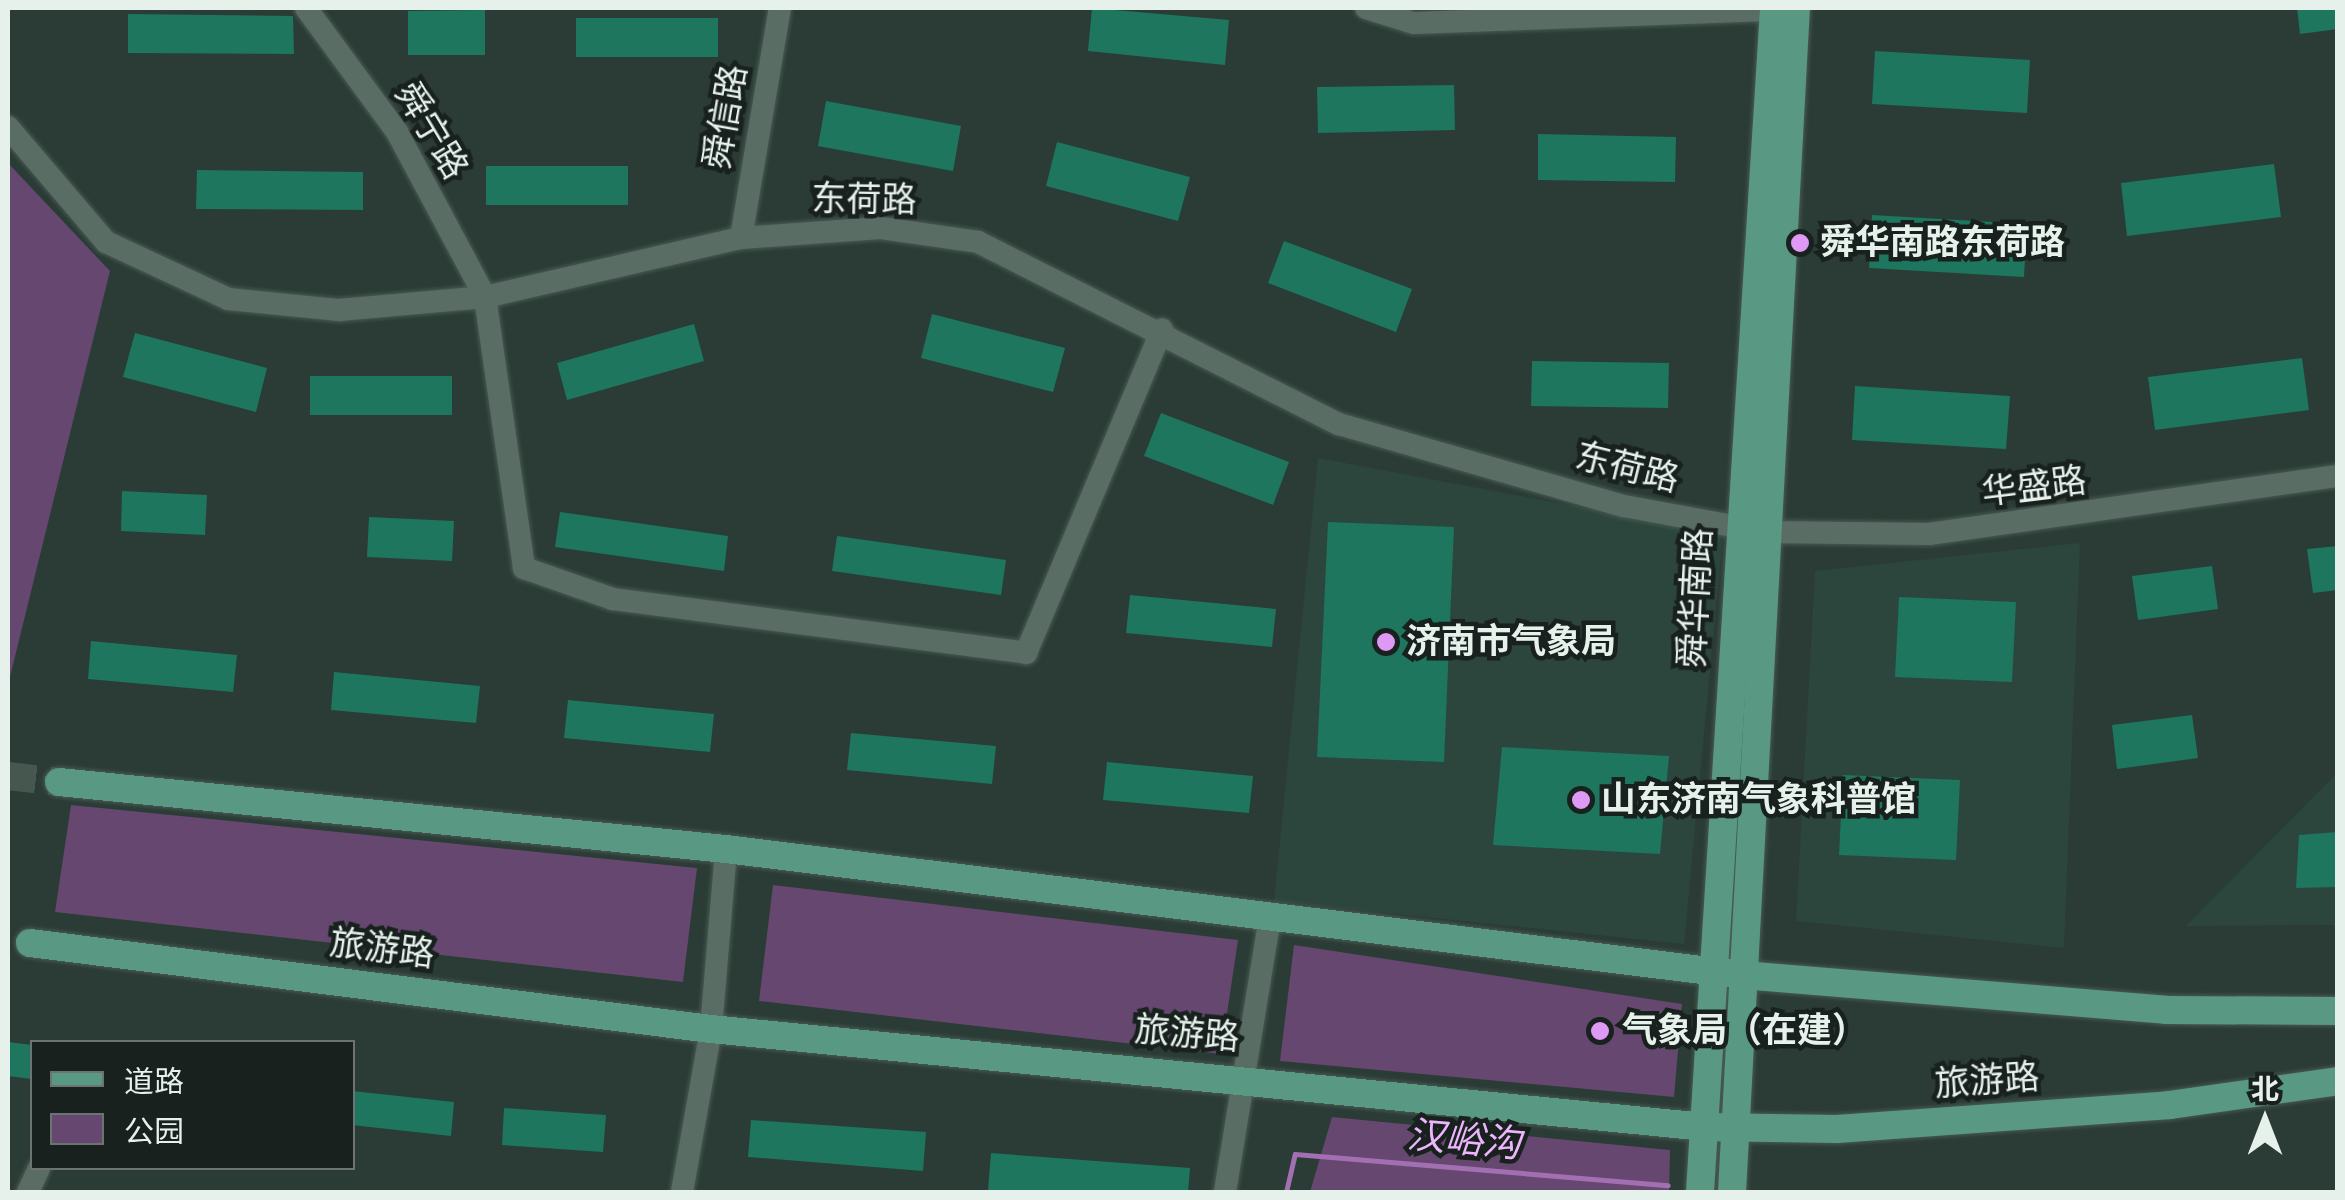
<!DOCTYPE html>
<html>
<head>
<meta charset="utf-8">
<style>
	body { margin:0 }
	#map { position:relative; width:2345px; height:1200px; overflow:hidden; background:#2a3c35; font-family:Roboto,"Noto Sans SC",sans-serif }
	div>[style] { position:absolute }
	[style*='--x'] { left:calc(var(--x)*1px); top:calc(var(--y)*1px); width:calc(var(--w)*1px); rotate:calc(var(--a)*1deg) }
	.built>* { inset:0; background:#2c463d }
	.green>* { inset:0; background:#65476f }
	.stream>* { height:5px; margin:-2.5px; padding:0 2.5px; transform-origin:2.5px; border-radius:2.5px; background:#a26fb3 }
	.building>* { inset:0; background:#1d765d }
	.major-tunnel>* { height:28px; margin-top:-14px; transform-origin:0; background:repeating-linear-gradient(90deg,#465750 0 28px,transparent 0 42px) }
	.roads { filter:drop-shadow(0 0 2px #495953) drop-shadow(0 0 2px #495953) }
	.minor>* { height:22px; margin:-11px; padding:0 11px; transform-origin:11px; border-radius:11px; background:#5a6d65 }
	.major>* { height:28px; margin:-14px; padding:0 14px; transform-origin:14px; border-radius:14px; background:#599984 }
	.dots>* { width:28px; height:28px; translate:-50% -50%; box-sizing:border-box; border:5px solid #19211e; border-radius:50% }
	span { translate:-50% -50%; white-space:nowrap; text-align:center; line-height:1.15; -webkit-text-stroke:9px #19211e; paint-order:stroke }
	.street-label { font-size:35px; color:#e6f1ec }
	.poi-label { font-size:35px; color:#e6f1ec; font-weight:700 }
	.left { translate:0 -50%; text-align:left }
	.water-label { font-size:38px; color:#ecb5fe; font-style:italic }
	.frame { position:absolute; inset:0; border:10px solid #e6f1ec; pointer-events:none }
	.legend { position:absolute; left:30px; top:1040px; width:325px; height:130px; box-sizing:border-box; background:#19211e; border:2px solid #6b7470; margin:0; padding:12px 18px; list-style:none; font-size:30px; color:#e6f1ec }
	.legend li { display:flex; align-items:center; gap:20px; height:50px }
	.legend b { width:50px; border:2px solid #6b7470 }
	.north { position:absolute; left:2215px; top:1070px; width:100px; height:100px; -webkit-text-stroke:8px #19211e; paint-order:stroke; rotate:0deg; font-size:28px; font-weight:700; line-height:40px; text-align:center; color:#e6f1ec }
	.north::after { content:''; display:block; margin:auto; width:35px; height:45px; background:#e6f1ec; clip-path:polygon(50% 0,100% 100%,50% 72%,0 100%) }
</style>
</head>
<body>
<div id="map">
	<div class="built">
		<div style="clip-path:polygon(1318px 458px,1723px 534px,1684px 944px,1274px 901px)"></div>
		<div style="clip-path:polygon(2080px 543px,2064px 948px,1796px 921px,1815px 571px)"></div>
		<div style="clip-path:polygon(2337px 773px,2337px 925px,2186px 926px)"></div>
	</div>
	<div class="green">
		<div style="clip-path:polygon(8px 163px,110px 271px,8px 685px)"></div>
		<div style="clip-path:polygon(71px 805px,697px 868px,683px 982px,55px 912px)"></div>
		<div style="clip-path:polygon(773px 885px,1238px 940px,1221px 1054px,759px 1001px)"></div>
		<div style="clip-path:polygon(1294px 945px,1682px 1004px,1674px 1097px,1280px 1061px)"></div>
		<div style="clip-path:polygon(1332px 1117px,1670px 1150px,1669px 1192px,1310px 1192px)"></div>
	</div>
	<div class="stream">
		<div style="--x:1286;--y:1192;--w:39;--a:-77"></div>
		<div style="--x:1295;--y:1154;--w:374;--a:4.8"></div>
	</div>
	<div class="building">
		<div style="clip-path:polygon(1092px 8px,1229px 20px,1225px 65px,1088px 51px)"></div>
		<div style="clip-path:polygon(2297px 8px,2338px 8px,2338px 29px,2300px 34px)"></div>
		<div style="clip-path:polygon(485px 10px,485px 55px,408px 55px,408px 11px)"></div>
		<div style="clip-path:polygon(128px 14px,293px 16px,294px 54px,128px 53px)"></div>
		<div style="clip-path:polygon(576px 18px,718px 18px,718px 57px,576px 57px)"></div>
		<div style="clip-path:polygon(1875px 51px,2030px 60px,2027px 113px,1872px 104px)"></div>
		<div style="clip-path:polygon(1454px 85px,1455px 130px,1318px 133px,1317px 87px)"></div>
		<div style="clip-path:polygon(826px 101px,961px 126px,953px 171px,818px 146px)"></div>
		<div style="clip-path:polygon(1538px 134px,1676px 137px,1675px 182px,1538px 180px)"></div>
		<div style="clip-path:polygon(1057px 142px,1190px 177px,1178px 221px,1046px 186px)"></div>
		<div style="clip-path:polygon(2274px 164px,2281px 217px,2127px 236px,2121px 183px)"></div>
		<div style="clip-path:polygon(486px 166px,628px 166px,628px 205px,486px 205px)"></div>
		<div style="clip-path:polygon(197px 170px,363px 172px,363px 210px,196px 209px)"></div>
		<div style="clip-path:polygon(1872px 215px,2027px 224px,2024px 277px,1869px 268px)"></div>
		<div style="clip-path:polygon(1284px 241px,1412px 289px,1396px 332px,1268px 283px)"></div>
		<div style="clip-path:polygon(932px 314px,1065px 348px,1053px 392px,921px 358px)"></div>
		<div style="clip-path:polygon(694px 324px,704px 361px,567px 400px,557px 363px)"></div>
		<div style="clip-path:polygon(135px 333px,267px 368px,256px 412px,123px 377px)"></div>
		<div style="clip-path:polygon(2302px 358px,2309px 410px,2155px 430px,2148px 377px)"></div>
		<div style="clip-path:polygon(1532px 361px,1669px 363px,1668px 408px,1531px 406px)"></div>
		<div style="clip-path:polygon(310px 376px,452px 376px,452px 415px,310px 415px)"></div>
		<div style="clip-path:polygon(1855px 386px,2010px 396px,2006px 449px,1852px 440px)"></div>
		<div style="clip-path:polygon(1161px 413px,1289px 462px,1273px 505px,1144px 456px)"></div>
		<div style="clip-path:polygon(122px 491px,207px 495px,205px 535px,121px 531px)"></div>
		<div style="clip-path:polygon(560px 512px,728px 536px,724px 571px,555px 547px)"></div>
		<div style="clip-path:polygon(369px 517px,454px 521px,452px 561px,367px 557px)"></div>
		<div style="clip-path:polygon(1328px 522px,1454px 527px,1444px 762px,1317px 757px)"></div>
		<div style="clip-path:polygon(837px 536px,1006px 560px,1001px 595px,832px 571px)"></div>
		<div style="clip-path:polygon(2338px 546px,2338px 590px,2313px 593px,2307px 549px)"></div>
		<div style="clip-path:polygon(2212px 566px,2218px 609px,2138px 620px,2132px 576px)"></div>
		<div style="clip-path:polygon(1130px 595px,1276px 609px,1272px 647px,1126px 633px)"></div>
		<div style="clip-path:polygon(1899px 597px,2016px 602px,2012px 682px,1895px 677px)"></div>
		<div style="clip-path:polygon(91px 641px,237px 655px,233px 692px,88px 679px)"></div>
		<div style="clip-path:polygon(334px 672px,480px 686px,476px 723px,331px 710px)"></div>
		<div style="clip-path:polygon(568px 700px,714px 714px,710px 752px,564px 738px)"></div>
		<div style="clip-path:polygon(2192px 715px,2198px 758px,2117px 769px,2112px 725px)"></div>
		<div style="clip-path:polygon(851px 733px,996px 746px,992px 784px,847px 770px)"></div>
		<div style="clip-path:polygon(1502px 747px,1669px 756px,1660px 854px,1493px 845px)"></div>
		<div style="clip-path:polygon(1107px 762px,1253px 776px,1249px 813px,1103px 800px)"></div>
		<div style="clip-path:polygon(1843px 775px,1960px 780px,1956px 860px,1839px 855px)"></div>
		<div style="clip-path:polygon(2338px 832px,2338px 887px,2296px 888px,2299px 835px)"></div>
		<div style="clip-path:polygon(8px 1042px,32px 1045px,32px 1079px,8px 1076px)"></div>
		<div style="clip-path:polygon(352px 1091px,454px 1102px,451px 1136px,352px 1125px)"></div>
		<div style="clip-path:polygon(504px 1108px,606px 1115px,603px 1152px,502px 1145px)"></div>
		<div style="clip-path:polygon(751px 1120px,926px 1132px,923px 1171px,748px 1157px)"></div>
		<div style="clip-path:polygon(991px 1153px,1190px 1168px,1188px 1192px,988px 1190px)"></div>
	</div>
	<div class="major-tunnel">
		<div style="--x:8;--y:776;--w:51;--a:6.7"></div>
	</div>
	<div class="roads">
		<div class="minor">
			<div style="--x:306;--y:8;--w:154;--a:53.7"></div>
			<div style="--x:397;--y:132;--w:187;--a:61.9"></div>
			<div style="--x:485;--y:297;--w:274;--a:81.8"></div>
			<div style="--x:524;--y:568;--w:94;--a:19.2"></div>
			<div style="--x:613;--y:599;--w:417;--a:7.4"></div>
			<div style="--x:1026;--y:653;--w:351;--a:-67.2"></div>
			<div style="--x:1366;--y:8;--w:50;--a:17.4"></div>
			<div style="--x:1414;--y:23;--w:360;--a:-2.1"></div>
			<div style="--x:8;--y:127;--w:151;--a:49.6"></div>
			<div style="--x:106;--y:242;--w:135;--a:25"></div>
			<div style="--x:228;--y:299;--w:112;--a:5.7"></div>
			<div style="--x:339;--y:310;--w:147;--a:-5.1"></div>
			<div style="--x:485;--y:297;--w:263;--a:-13"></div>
			<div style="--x:741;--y:238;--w:140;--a:-4.1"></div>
			<div style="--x:881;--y:228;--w:98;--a:8.2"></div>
			<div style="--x:978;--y:242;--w:404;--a:26.8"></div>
			<div style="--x:1339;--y:424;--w:297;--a:16.1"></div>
			<div style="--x:1624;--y:506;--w:143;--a:10.4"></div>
			<div style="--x:1765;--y:532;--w:164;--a:0.7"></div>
			<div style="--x:1929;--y:534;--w:413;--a:-8.1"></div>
			<div style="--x:741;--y:238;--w:233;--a:-80.4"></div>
			<div style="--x:28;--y:1192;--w:26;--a:-65"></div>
			<div style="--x:682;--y:1192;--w:166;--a:-79.9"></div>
			<div style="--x:711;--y:1029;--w:181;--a:-85.2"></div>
			<div style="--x:1225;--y:1192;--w:274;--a:-80.7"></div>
		</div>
		<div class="major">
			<div style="--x:59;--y:782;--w:670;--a:5.74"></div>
			<div style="--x:726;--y:849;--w:1024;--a:7.07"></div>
			<div style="--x:1742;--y:975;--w:425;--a:4.7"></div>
			<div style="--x:2166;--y:1010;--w:172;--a:0.3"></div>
			<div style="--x:30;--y:943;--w:686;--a:7.2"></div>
			<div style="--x:711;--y:1029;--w:1000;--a:5.63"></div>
			<div style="--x:1706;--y:1127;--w:131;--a:0.9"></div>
			<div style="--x:1837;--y:1129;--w:334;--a:-4.1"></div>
			<div style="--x:2170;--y:1105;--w:170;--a:-8.1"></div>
			<div style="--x:1700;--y:1192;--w:1186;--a:-86.42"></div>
			<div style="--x:1732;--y:1192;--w:1186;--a:-86.91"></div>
		</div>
	</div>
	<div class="dots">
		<div style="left:1800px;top:243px;background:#dd99f3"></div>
		<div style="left:1386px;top:642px;background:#dd99f3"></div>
		<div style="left:1581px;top:800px;background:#dd99f3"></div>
		<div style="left:1600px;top:1031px;background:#dd99f3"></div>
	</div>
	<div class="street-label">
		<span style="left:726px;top:117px;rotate:-80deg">舜信路</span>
		<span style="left:431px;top:131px;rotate:59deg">舜宁路</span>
		<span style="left:864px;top:200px;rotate:1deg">东荷路</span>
		<span style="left:1627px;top:468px;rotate:14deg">东荷路</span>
		<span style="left:2034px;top:487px;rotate:-7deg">华盛路</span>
		<span style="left:1696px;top:598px;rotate:-87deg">舜华南路</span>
		<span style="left:382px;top:949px;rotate:7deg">旅游路</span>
		<span style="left:1187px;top:1034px;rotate:5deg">旅游路</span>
		<span style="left:1987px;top:1081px;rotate:-4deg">旅游路</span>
	</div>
	<div class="poi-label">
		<span class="left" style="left:1820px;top:243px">舜华南路东荷路</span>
		<span class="left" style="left:1406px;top:642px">济南市气象局</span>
		<span class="left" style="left:1601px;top:800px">山东济南气象科普馆</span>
		<span class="left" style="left:1622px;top:1031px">气象局（在建）</span>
	</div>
	<div class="water-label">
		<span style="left:1464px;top:1140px;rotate:5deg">汉峪沟</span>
	</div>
	<div class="frame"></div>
	<ul class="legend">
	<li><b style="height:12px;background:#599984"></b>道路</li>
	<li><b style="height:28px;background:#65476f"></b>公园</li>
	</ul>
	<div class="north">北</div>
</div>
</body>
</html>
